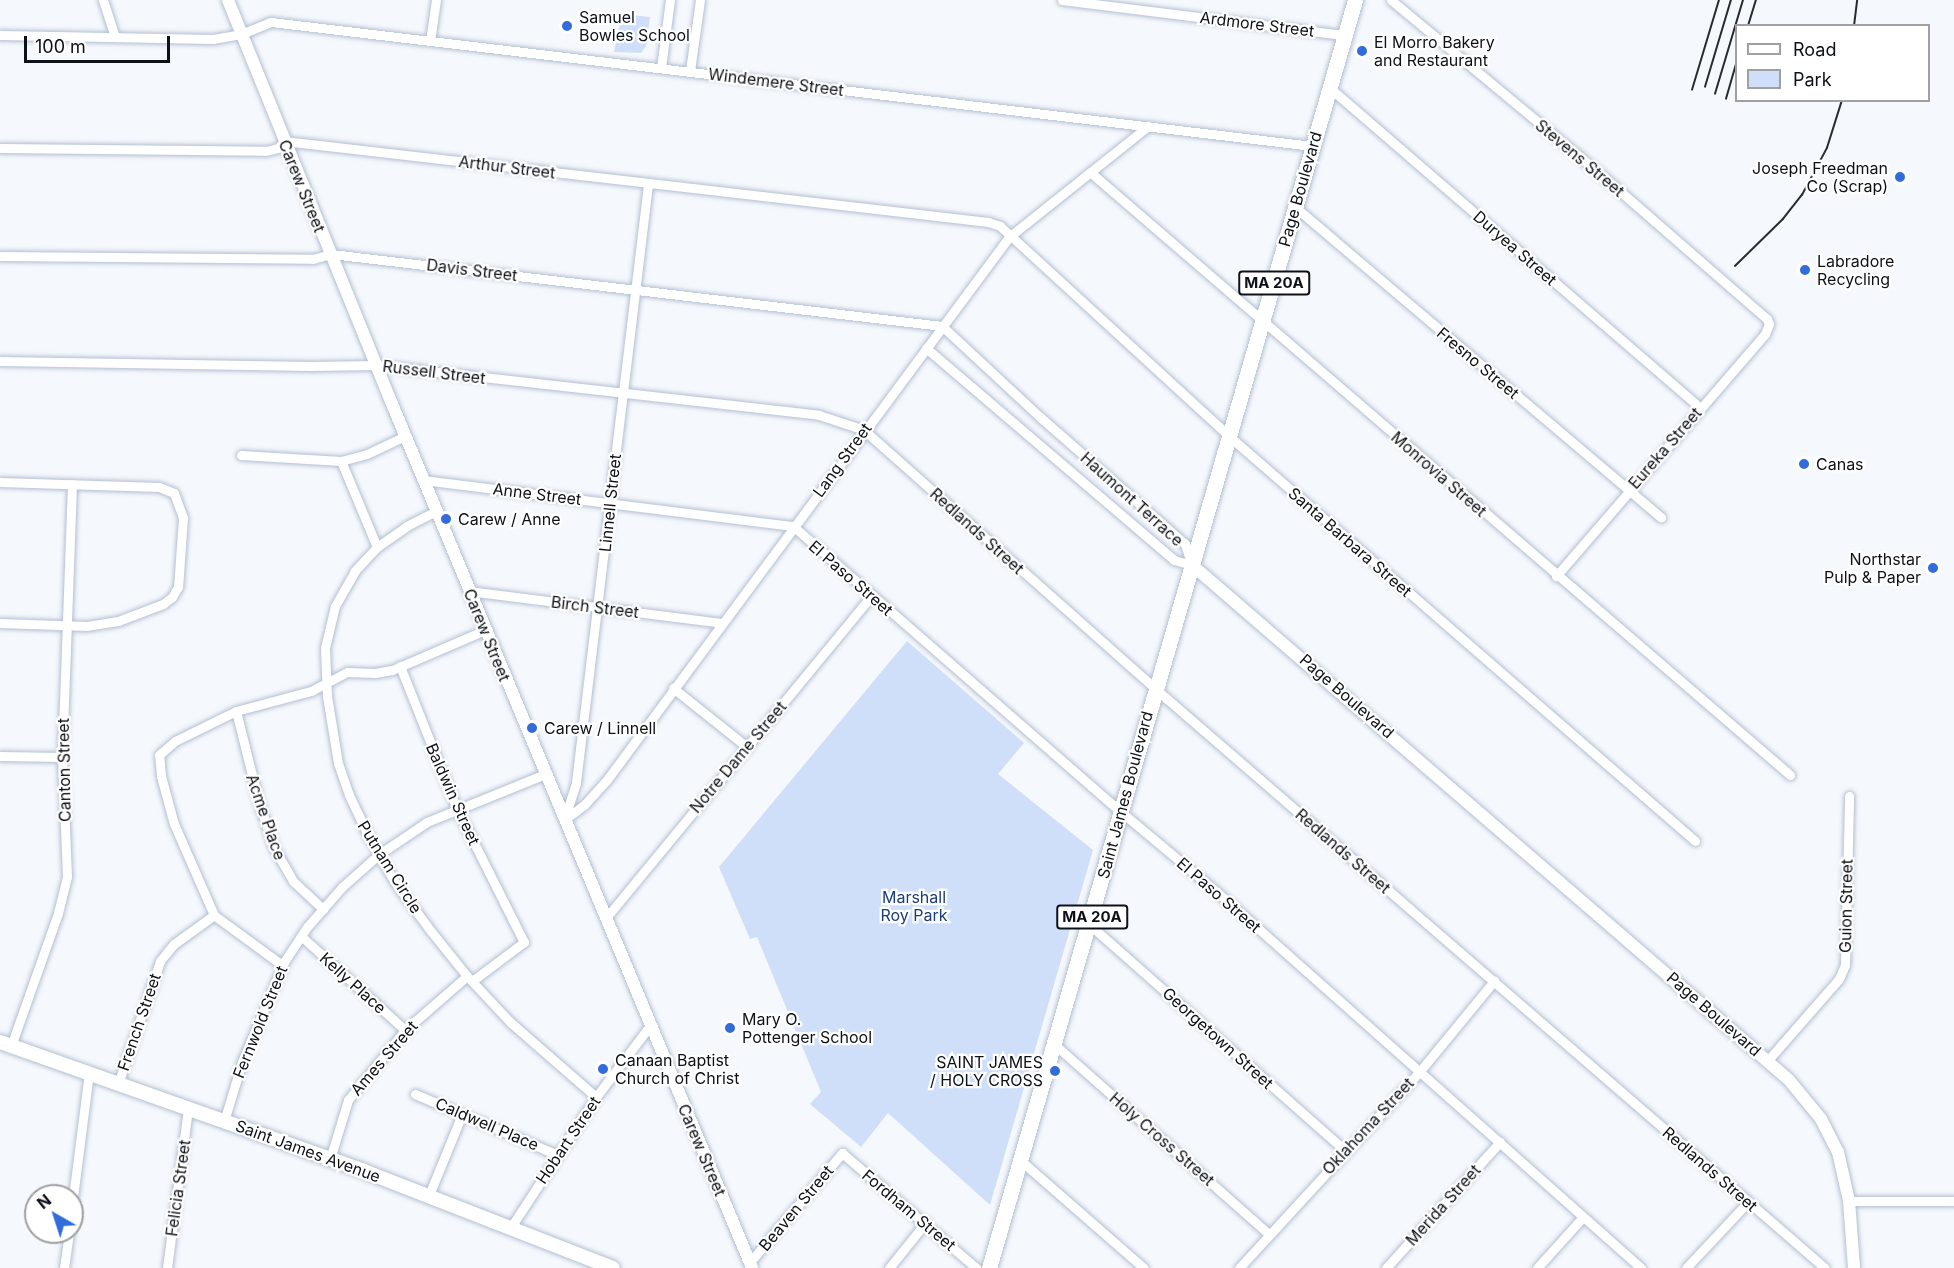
<!DOCTYPE html>
<html>
<head>
<meta charset="utf-8">
<style>
	body { margin:0 }
	#map { position:relative; width:1954px; height:1268px; overflow:hidden; background:#f5f8fc; font-family:Inter,sans-serif }
	div>[style] { position:absolute }
	[style*='--x'] { left:calc(var(--x)*1px); top:calc(var(--y)*1px); width:calc(var(--w)*1px); rotate:calc(var(--a)*1deg) }
	.green>* { inset:0; background:#cfdef9 }
	.roads { filter:drop-shadow(0 0 2px #b3bfd3) drop-shadow(0 0 2px #b3bfd3) }
	.minor>* { height:9px; margin:-4.5px; padding:0 4.5px; transform-origin:4.5px; border-radius:4.5px; background:#fff }
	.tertiary>* { height:12px; margin:-6px; padding:0 6px; transform-origin:6px; border-radius:6px; background:#fff }
	.secondary>* { height:14px; margin:-7px; padding:0 7px; transform-origin:7px; border-radius:7px; background:#fff }
	.primary>* { height:15px; margin:-7.5px; padding:0 7.5px; transform-origin:7.5px; border-radius:7.5px; background:#fff }
	.tram>* { height:1.5px; margin:-0.75px; padding:0 0.75px; transform-origin:0.75px; border-radius:0.75px; background:#272b32 }
	.dots>* { width:16px; height:16px; translate:-50% -50%; box-sizing:border-box; border:3px solid #fff; border-radius:50% }
	span { translate:-50% -50%; white-space:nowrap; text-align:center; line-height:1.15; -webkit-text-stroke:4.5px #fff; paint-order:stroke }
	.shield-label span { padding:2px 4px; background:#fff; border:2px solid; border-radius:4px; -webkit-text-stroke-width:0 }
	.shield-label { font-size:15px; color:#0d1118; font-weight:700 }
	.poi-label { font-size:16px; color:#0d1118 }
	.left { translate:0 -50%; text-align:left }
	.right { translate:-100% -50%; text-align:right }
	.street-label { font-size:16px; color:#0d1118 }
	.park-label { font-size:16px; color:#1b3d7a }
	.legend { position:absolute; left:1735px; top:24px; width:195px; height:78px; box-sizing:border-box; background:#fff; border:2px solid #9ea0a3; margin:0; padding:8px 10px; list-style:none; font-size:18px; color:#0d1118 }
	.legend li { display:flex; align-items:center; gap:12px; height:30px }
	.legend b { width:30px; border:2px solid #9ea0a3 }
	.north { position:absolute; left:24px; top:1184px; width:60px; height:60px; box-sizing:border-box; background:#fff; border:2px solid #9ea0a3; border-radius:50%; rotate:321deg; font-size:16px; font-weight:700; line-height:24px; text-align:center; color:#0d1118 }
	.north::after { content:''; display:block; margin:auto; width:21px; height:27px; background:#316cda; clip-path:polygon(50% 0,100% 100%,50% 72%,0 100%) }
	.scale { position:absolute; left:24px; top:36px; width:146px; height:27px; box-sizing:border-box; border:3px solid #0d1118; border-top:0; padding-left:8px; font-size:18px; line-height:21px; white-space:nowrap; color:#0d1118; -webkit-text-stroke:4px #fff; paint-order:stroke }
</style>
</head>
<body>
<div id="map">
	<div class="green">
		<div style="clip-path:polygon(622px 14px,650px 17px,646px 46px,641px 53px,614px 52px)"></div>
		<div style="clip-path:polygon(907px 641px,1024px 743px,998px 774px,1093px 850px,990px 1205px,888px 1113px,861px 1147px,810px 1104px,821px 1092px,757px 937px,750px 939px,719px 867px)"></div>
	</div>
	<div class="roads">
		<div class="minor">
			<div style="--x:103;--y:0;--w:39;--a:72"></div>
			<div style="--x:1062;--y:0;--w:285;--a:7.1"></div>
			<div style="--x:1391;--y:0;--w:260;--a:39.7"></div>
			<div style="--x:1591;--y:166;--w:233;--a:41"></div>
			<div style="--x:1767;--y:319;--w:5;--a:68"></div>
			<div style="--x:1769;--y:324;--w:11;--a:112"></div>
			<div style="--x:1765;--y:334;--w:320;--a:130.8"></div>
			<div style="--x:0;--y:35;--w:213;--a:1.1"></div>
			<div style="--x:213;--y:39;--w:28;--a:-10"></div>
			<div style="--x:241;--y:34;--w:32;--a:-22"></div>
			<div style="--x:271;--y:22;--w:1048;--a:6.79"></div>
			<div style="--x:430;--y:41;--w:41;--a:-81.7"></div>
			<div style="--x:661;--y:68;--w:69;--a:-82.5"></div>
			<div style="--x:690;--y:71;--w:72;--a:-82"></div>
			<div style="--x:1331;--y:89;--w:486;--a:40.8"></div>
			<div style="--x:0;--y:148;--w:266;--a:0.6"></div>
			<div style="--x:266;--y:151;--w:12;--a:-14"></div>
			<div style="--x:278;--y:148;--w:9;--a:-49"></div>
			<div style="--x:284;--y:141;--w:709;--a:6.56"></div>
			<div style="--x:988;--y:222;--w:13;--a:18"></div>
			<div style="--x:1000;--y:226;--w:312;--a:42.5"></div>
			<div style="--x:1230;--y:437;--w:616;--a:40.98"></div>
			<div style="--x:1090;--y:172;--w:924;--a:40.74"></div>
			<div style="--x:1295;--y:207;--w:480;--a:40.3"></div>
			<div style="--x:0;--y:256;--w:313;--a:0.5"></div>
			<div style="--x:313;--y:259;--w:19;--a:-16"></div>
			<div style="--x:331;--y:254;--w:615;--a:6.72"></div>
			<div style="--x:942;--y:326;--w:134;--a:42.9"></div>
			<div style="--x:1040;--y:417;--w:193;--a:41.2"></div>
			<div style="--x:1185;--y:544;--w:20;--a:72"></div>
			<div style="--x:926;--y:348;--w:326;--a:40.5"></div>
			<div style="--x:1174;--y:560;--w:19;--a:16"></div>
			<div style="--x:0;--y:361;--w:311;--a:0.9"></div>
			<div style="--x:311;--y:366;--w:65;--a:-0.9"></div>
			<div style="--x:376;--y:365;--w:446;--a:6.4"></div>
			<div style="--x:819;--y:415;--w:47;--a:18.4"></div>
			<div style="--x:864;--y:430;--w:404;--a:41.6"></div>
			<div style="--x:1166;--y:698;--w:871;--a:40.86"></div>
			<div style="--x:241;--y:455;--w:100;--a:3.4"></div>
			<div style="--x:341;--y:461;--w:27;--a:-15"></div>
			<div style="--x:367;--y:454;--w:42;--a:-25.3"></div>
			<div style="--x:341;--y:461;--w:93;--a:67.3"></div>
			<div style="--x:423;--y:480;--w:373;--a:7.1"></div>
			<div style="--x:793;--y:526;--w:434;--a:41.1"></div>
			<div style="--x:1120;--y:811;--w:126;--a:39.9"></div>
			<div style="--x:1217;--y:892;--w:567;--a:41.57"></div>
			<div style="--x:0;--y:482;--w:159;--a:1.8"></div>
			<div style="--x:159;--y:487;--w:16;--a:22"></div>
			<div style="--x:174;--y:493;--w:27;--a:70"></div>
			<div style="--x:183;--y:518;--w:69;--a:94.1"></div>
			<div style="--x:178;--y:587;--w:12;--a:121"></div>
			<div style="--x:172;--y:597;--w:11;--a:142"></div>
			<div style="--x:163;--y:604;--w:48;--a:159.3"></div>
			<div style="--x:118;--y:621;--w:31;--a:171"></div>
			<div style="--x:87;--y:626;--w:87;--a:-178"></div>
			<div style="--x:436;--y:511;--w:33;--a:153"></div>
			<div style="--x:407;--y:526;--w:37;--a:145"></div>
			<div style="--x:377;--y:547;--w:33;--a:133"></div>
			<div style="--x:355;--y:571;--w:40;--a:119.7"></div>
			<div style="--x:335;--y:606;--w:43;--a:103.4"></div>
			<div style="--x:325;--y:648;--w:48;--a:87.6"></div>
			<div style="--x:327;--y:696;--w:68;--a:80.7"></div>
			<div style="--x:338;--y:763;--w:34;--a:71"></div>
			<div style="--x:349;--y:795;--w:44;--a:64.6"></div>
			<div style="--x:368;--y:835;--w:53;--a:60.5"></div>
			<div style="--x:394;--y:881;--w:61;--a:53.7"></div>
			<div style="--x:430;--y:930;--w:59;--a:51.2"></div>
			<div style="--x:467;--y:976;--w:63;--a:46.9"></div>
			<div style="--x:510;--y:1022;--w:114;--a:41.1"></div>
			<div style="--x:469;--y:591;--w:254;--a:7.2"></div>
			<div style="--x:400;--y:666;--w:154;--a:68.3"></div>
			<div style="--x:457;--y:809;--w:149;--a:63.3"></div>
			<div style="--x:524;--y:942;--w:65;--a:143.1"></div>
			<div style="--x:673;--y:688;--w:95;--a:38.6"></div>
			<div style="--x:236;--y:711;--w:95;--a:76"></div>
			<div style="--x:259;--y:803;--w:47;--a:71.6"></div>
			<div style="--x:274;--y:848;--w:39;--a:60"></div>
			<div style="--x:294;--y:882;--w:40;--a:43"></div>
			<div style="--x:0;--y:756;--w:62;--a:0.9"></div>
			<div style="--x:564;--y:820;--w:26;--a:-37"></div>
			<div style="--x:585;--y:804;--w:31;--a:-48"></div>
			<div style="--x:606;--y:781;--w:677;--a:-53.47"></div>
			<div style="--x:1009;--y:237;--w:178;--a:-38.6"></div>
			<div style="--x:564;--y:820;--w:40;--a:-72"></div>
			<div style="--x:576;--y:782;--w:602;--a:-83.13"></div>
			<div style="--x:605;--y:919;--w:418;--a:-50.5"></div>
			<div style="--x:1090;--y:925;--w:341;--a:41.5"></div>
			<div style="--x:301;--y:936;--w:140;--a:42.1"></div>
			<div style="--x:282;--y:965;--w:84;--a:-143.7"></div>
			<div style="--x:214;--y:915;--w:99;--a:-113.7"></div>
			<div style="--x:174;--y:824;--w:50;--a:-105.2"></div>
			<div style="--x:161;--y:776;--w:21;--a:-95"></div>
			<div style="--x:159;--y:755;--w:21;--a:-41"></div>
			<div style="--x:175;--y:741;--w:68;--a:-26.2"></div>
			<div style="--x:236;--y:711;--w:78;--a:-14.9"></div>
			<div style="--x:311;--y:691;--w:41;--a:-27.8"></div>
			<div style="--x:347;--y:672;--w:28;--a:2"></div>
			<div style="--x:375;--y:673;--w:17;--a:-10"></div>
			<div style="--x:392;--y:670;--w:101;--a:-23.3"></div>
			<div style="--x:1054;--y:1044;--w:287;--a:41.5"></div>
			<div style="--x:11;--y:1046;--w:141;--a:-70.5"></div>
			<div style="--x:58;--y:913;--w:38;--a:-76"></div>
			<div style="--x:67;--y:876;--w:119;--a:-92.4"></div>
			<div style="--x:62;--y:757;--w:273;--a:-87.9"></div>
			<div style="--x:1768;--y:1060;--w:108;--a:-48.8"></div>
			<div style="--x:1839;--y:979;--w:15;--a:-67"></div>
			<div style="--x:1845;--y:965;--w:169;--a:-88.6"></div>
			<div style="--x:118;--y:1084;--w:130;--a:-71.1"></div>
			<div style="--x:160;--y:961;--w:22;--a:-51"></div>
			<div style="--x:174;--y:944;--w:49;--a:-35.9"></div>
			<div style="--x:415;--y:1094;--w:155;--a:23.1"></div>
			<div style="--x:224;--y:1121;--w:62;--a:-73"></div>
			<div style="--x:242;--y:1062;--w:108;--a:-67.2"></div>
			<div style="--x:284;--y:962;--w:42;--a:-56.7"></div>
			<div style="--x:307;--y:927;--w:53;--a:-48.8"></div>
			<div style="--x:342;--y:887;--w:48;--a:-41.6"></div>
			<div style="--x:378;--y:855;--w:59;--a:-34"></div>
			<div style="--x:427;--y:822;--w:127;--a:-22.1"></div>
			<div style="--x:330;--y:1159;--w:62;--a:-73"></div>
			<div style="--x:348;--y:1100;--w:90;--a:-50.8"></div>
			<div style="--x:405;--y:1030;--w:82;--a:-41.1"></div>
			<div style="--x:1020;--y:1160;--w:164;--a:41.1"></div>
			<div style="--x:429;--y:1195;--w:87;--a:-67.8"></div>
			<div style="--x:1849;--y:1201;--w:105;--a:0"></div>
			<div style="--x:72;--y:1205;--w:133;--a:-82.7"></div>
			<div style="--x:511;--y:1227;--w:155;--a:-56.8"></div>
			<div style="--x:596;--y:1097;--w:88;--a:-52.9"></div>
			<div style="--x:750;--y:1262;--w:143;--a:-49.8"></div>
			<div style="--x:842;--y:1153;--w:177;--a:40.6"></div>
			<div style="--x:64;--y:1268;--w:36;--a:-82"></div>
			<div style="--x:167;--y:1268;--w:161;--a:-82.5"></div>
			<div style="--x:889;--y:1268;--w:59;--a:-51.2"></div>
			<div style="--x:1239;--y:1268;--w:268;--a:-47.4"></div>
			<div style="--x:1420;--y:1071;--w:117;--a:-50.6"></div>
			<div style="--x:1386;--y:1268;--w:170;--a:-47.9"></div>
			<div style="--x:1537;--y:1268;--w:67;--a:-48"></div>
			<div style="--x:1686;--y:1268;--w:91;--a:-46.8"></div>
		</div>
		<div class="tertiary">
			<div style="--x:228;--y:0;--w:431;--a:67.9"></div>
			<div style="--x:390;--y:399;--w:941;--a:67.38"></div>
			<div style="--x:1192;--y:565;--w:788;--a:40.78"></div>
			<div style="--x:1789;--y:1080;--w:50;--a:50.6"></div>
			<div style="--x:1821;--y:1119;--w:37;--a:63"></div>
			<div style="--x:1838;--y:1152;--w:50;--a:77.3"></div>
			<div style="--x:1849;--y:1201;--w:67;--a:85.7"></div>
		</div>
		<div class="secondary">
			<div style="--x:0;--y:1042;--w:386;--a:19.5"></div>
			<div style="--x:364;--y:1171;--w:267;--a:21.3"></div>
		</div>
		<div class="primary">
			<div style="--x:989;--y:1268;--w:1320;--a:-73.9"></div>
		</div>
	</div>
	<div class="tram">
		<div style="--x:1748;--y:26;--w:27;--a:-73"></div>
		<div style="--x:1854;--y:26;--w:26;--a:-83"></div>
		<div style="--x:1705;--y:87;--w:91;--a:-73.4"></div>
		<div style="--x:1692;--y:90;--w:94;--a:-73.3"></div>
		<div style="--x:1715;--y:94;--w:98;--a:-73.4"></div>
		<div style="--x:1726;--y:99;--w:35;--a:-74"></div>
		<div style="--x:1735;--y:266;--w:67;--a:-44.4"></div>
		<div style="--x:1783;--y:219;--w:31;--a:-52"></div>
		<div style="--x:1802;--y:195;--w:53;--a:-62"></div>
		<div style="--x:1827;--y:148;--w:50;--a:-72.6"></div>
	</div>
	<div class="dots">
		<div style="left:567px;top:26px;background:#316cda"></div>
		<div style="left:1362px;top:51px;background:#316cda"></div>
		<div style="left:1900px;top:177px;background:#316cda"></div>
		<div style="left:1805px;top:270px;background:#316cda"></div>
		<div style="left:1804px;top:464px;background:#316cda"></div>
		<div style="left:446px;top:519px;background:#316cda"></div>
		<div style="left:1933px;top:568px;background:#316cda"></div>
		<div style="left:532px;top:728px;background:#316cda"></div>
		<div style="left:730px;top:1028px;background:#316cda"></div>
		<div style="left:603px;top:1069px;background:#316cda"></div>
		<div style="left:1055px;top:1071px;background:#316cda"></div>
	</div>
	<div class="shield-label">
		<span style="left:1274px;top:283px">MA 20A</span>
		<span style="left:1092px;top:917px">MA 20A</span>
	</div>
	<div class="poi-label">
		<span class="left" style="left:579px;top:26px">Samuel<br>Bowles School</span>
		<span class="left" style="left:1374px;top:51px">El Morro Bakery<br>and Restaurant</span>
		<span class="right" style="left:1888px;top:177px">Joseph Freedman<br>Co (Scrap)</span>
		<span class="left" style="left:1817px;top:270px">Labradore<br>Recycling</span>
		<span class="left" style="left:1816px;top:464px">Canas</span>
		<span class="left" style="left:458px;top:519px">Carew / Anne</span>
		<span class="right" style="left:1921px;top:568px">Northstar<br>Pulp &amp; Paper</span>
		<span class="left" style="left:544px;top:728px">Carew / Linnell</span>
		<span class="left" style="left:742px;top:1028px">Mary O.<br>Pottenger School</span>
		<span class="left" style="left:615px;top:1069px">Canaan Baptist<br>Church of Christ</span>
		<span class="right" style="left:1043px;top:1071px">SAINT JAMES<br>/ HOLY CROSS</span>
	</div>
	<div class="street-label">
		<span style="left:1257px;top:24px;rotate:7deg">Ardmore Street</span>
		<span style="left:776px;top:82px;rotate:7deg">Windemere Street</span>
		<span style="left:1580px;top:158px;rotate:40deg">Stevens Street</span>
		<span style="left:507px;top:167px;rotate:7deg">Arthur Street</span>
		<span style="left:302px;top:186px;rotate:68deg">Carew Street</span>
		<span style="left:1300px;top:189px;rotate:-74deg">Page Boulevard</span>
		<span style="left:1515px;top:248px;rotate:41deg">Duryea Street</span>
		<span style="left:472px;top:270px;rotate:7deg">Davis Street</span>
		<span style="left:1478px;top:363px;rotate:40deg">Fresno Street</span>
		<span style="left:434px;top:372px;rotate:7deg">Russell Street</span>
		<span style="left:1665px;top:448px;rotate:-49deg">Eureka Street</span>
		<span style="left:842px;top:460px;rotate:-54deg">Lang Street</span>
		<span style="left:1439px;top:474px;rotate:41deg">Monrovia Street</span>
		<span style="left:537px;top:494px;rotate:7deg">Anne Street</span>
		<span style="left:1132px;top:499px;rotate:42deg">Haumont Terrace</span>
		<span style="left:610px;top:503px;rotate:-84deg">Linnell Street</span>
		<span style="left:977px;top:531px;rotate:42deg">Redlands Street</span>
		<span style="left:1350px;top:542px;rotate:41deg">Santa Barbara Street</span>
		<span style="left:851px;top:578px;rotate:41deg">El Paso Street</span>
		<span style="left:595px;top:607px;rotate:7deg">Birch Street</span>
		<span style="left:487px;top:635px;rotate:68deg">Carew Street</span>
		<span style="left:1347px;top:696px;rotate:41deg">Page Boulevard</span>
		<span style="left:738px;top:757px;rotate:-50deg">Notre Dame Street</span>
		<span style="left:64px;top:770px;rotate:-91deg">Canton Street</span>
		<span style="left:453px;top:794px;rotate:66deg">Baldwin Street</span>
		<span style="left:1125px;top:795px;rotate:-75deg">Saint James Boulevard</span>
		<span style="left:266px;top:817px;rotate:71deg">Acme Place</span>
		<span style="left:1343px;top:851px;rotate:41deg">Redlands Street</span>
		<span style="left:390px;top:867px;rotate:58deg">Putnam Circle</span>
		<span style="left:1219px;top:895px;rotate:41deg">El Paso Street</span>
		<span style="left:1846px;top:906px;rotate:-89deg">Guion Street</span>
		<span style="left:353px;top:983px;rotate:42deg">Kelly Place</span>
		<span style="left:1714px;top:1014px;rotate:41deg">Page Boulevard</span>
		<span style="left:139px;top:1022px;rotate:-71deg">French Street</span>
		<span style="left:260px;top:1022px;rotate:-68deg">Fernwold Street</span>
		<span style="left:1218px;top:1038px;rotate:42deg">Georgetown Street</span>
		<span style="left:384px;top:1058px;rotate:-49deg">Ames Street</span>
		<span style="left:487px;top:1124px;rotate:23deg">Caldwell Place</span>
		<span style="left:1368px;top:1126px;rotate:-47deg">Oklahoma Street</span>
		<span style="left:1162px;top:1139px;rotate:41deg">Holy Cross Street</span>
		<span style="left:568px;top:1140px;rotate:-56deg">Hobart Street</span>
		<span style="left:702px;top:1150px;rotate:67deg">Carew Street</span>
		<span style="left:308px;top:1151px;rotate:20deg">Saint James Avenue</span>
		<span style="left:1710px;top:1169px;rotate:41deg">Redlands Street</span>
		<span style="left:178px;top:1188px;rotate:-82deg">Felicia Street</span>
		<span style="left:1443px;top:1205px;rotate:-48deg">Merida Street</span>
		<span style="left:796px;top:1208px;rotate:-50deg">Beaven Street</span>
		<span style="left:909px;top:1210px;rotate:40deg">Fordham Street</span>
	</div>
	<div class="park-label">
		<span style="left:914px;top:906px">Marshall<br>Roy Park</span>
	</div>
	<ul class="legend">
	<li><b style="height:8px;background:#fff"></b>Road</li>
	<li><b style="height:16px;background:#cfdef9"></b>Park</li>
	</ul>
	<div class="north">N</div>
	<div class="scale">100 m</div>
</div>
</body>
</html>
